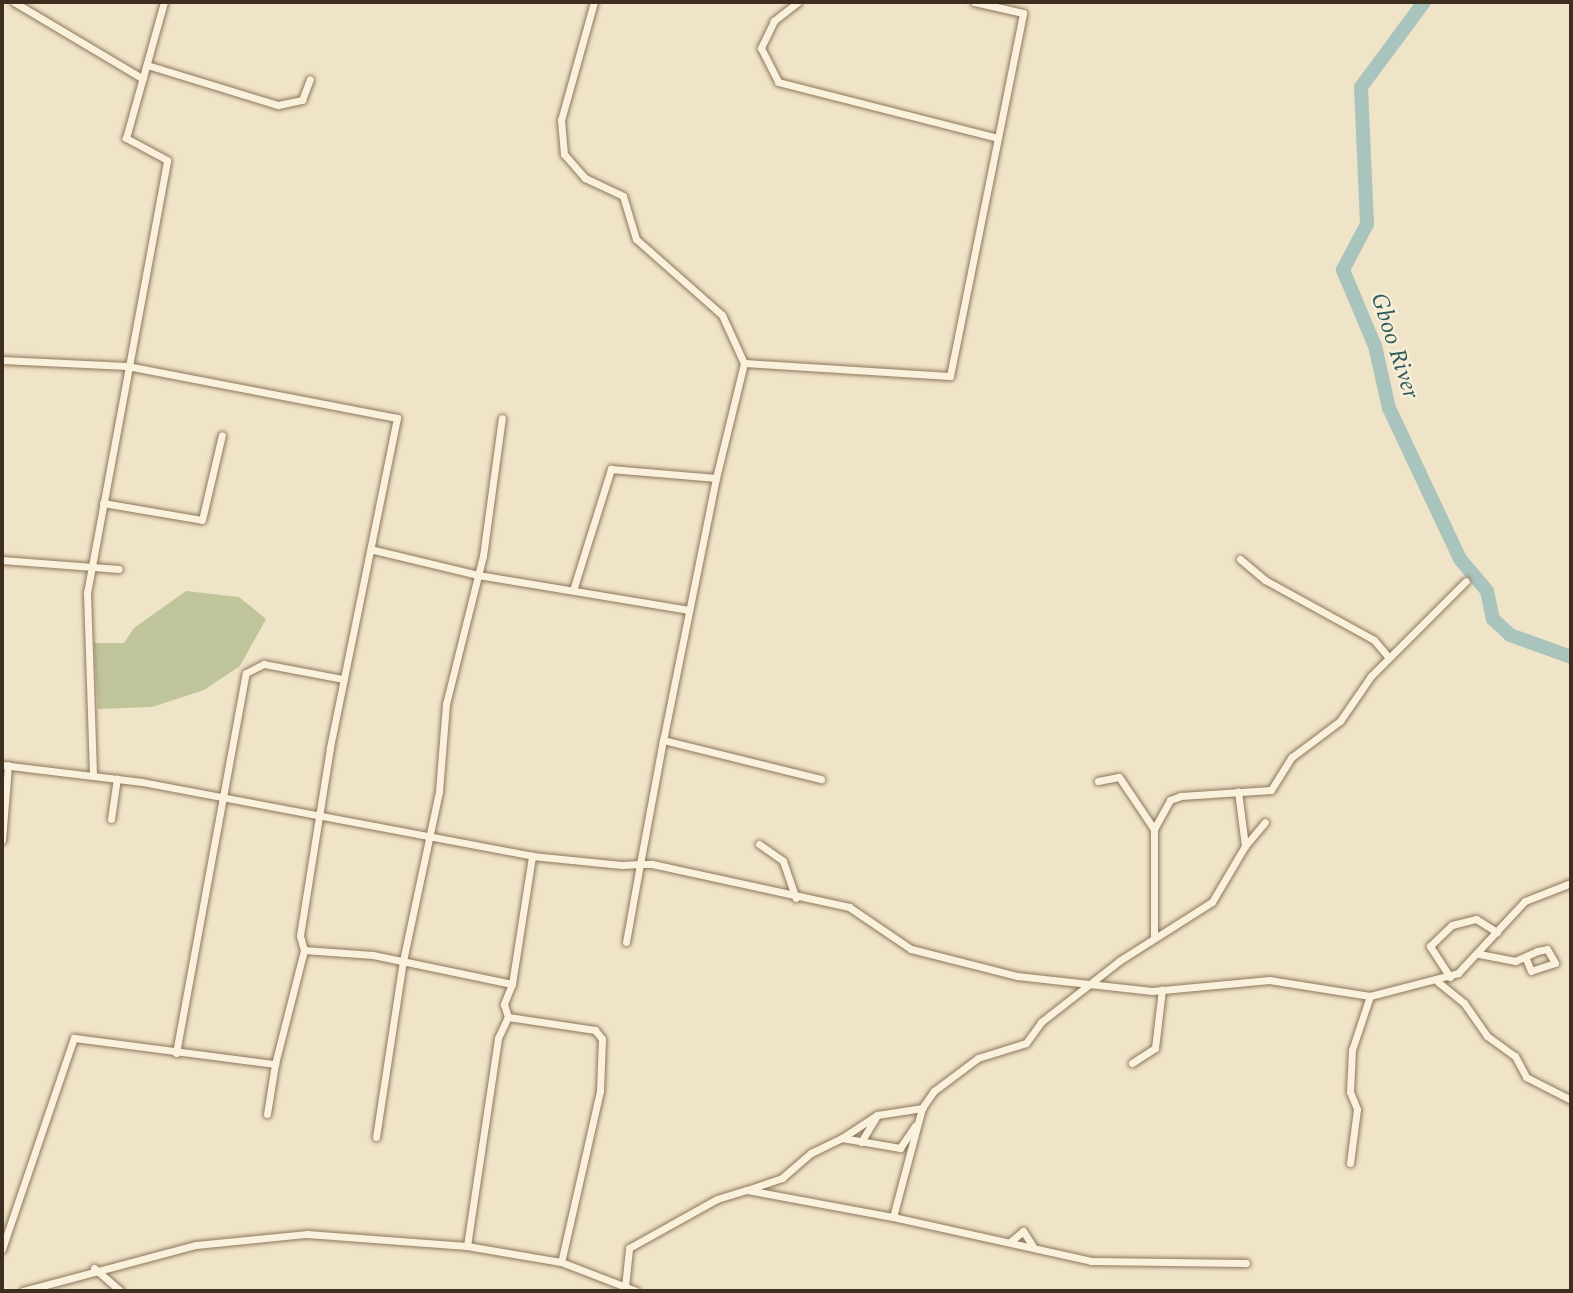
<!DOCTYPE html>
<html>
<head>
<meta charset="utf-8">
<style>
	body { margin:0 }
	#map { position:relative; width:1573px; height:1293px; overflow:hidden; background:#f0e4c8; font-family:Spectral,serif }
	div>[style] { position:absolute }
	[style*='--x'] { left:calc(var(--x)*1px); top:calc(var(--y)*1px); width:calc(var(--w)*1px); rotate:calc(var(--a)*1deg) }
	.cemetery>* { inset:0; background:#bfc49a }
	.river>* { height:14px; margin:-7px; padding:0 7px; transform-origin:7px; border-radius:7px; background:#a9c4bc }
	.roads { filter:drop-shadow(0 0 2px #8d765c) drop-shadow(0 0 2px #8d765c) }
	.minor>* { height:7px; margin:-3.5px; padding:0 3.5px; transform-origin:3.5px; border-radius:3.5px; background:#faf1dc }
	span { translate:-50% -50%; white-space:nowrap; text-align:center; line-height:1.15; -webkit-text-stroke:5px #f7eed8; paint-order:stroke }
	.water-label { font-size:24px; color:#2f5d5a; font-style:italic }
	.frame { position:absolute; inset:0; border:4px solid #3d2e20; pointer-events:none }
</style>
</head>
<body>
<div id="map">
	<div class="cemetery">
		<div style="clip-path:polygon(186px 591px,239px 597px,266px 619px,240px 666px,204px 690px,152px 707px,98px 709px,94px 643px,124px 643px,134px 628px)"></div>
	</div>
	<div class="river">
		<div style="--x:1424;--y:2;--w:106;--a:126.5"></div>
		<div style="--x:1361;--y:87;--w:137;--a:87.5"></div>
		<div style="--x:1367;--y:224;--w:52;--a:117.6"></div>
		<div style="--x:1343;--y:270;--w:82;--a:67.2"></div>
		<div style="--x:1375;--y:346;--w:64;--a:77.3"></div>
		<div style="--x:1389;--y:408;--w:167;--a:64.8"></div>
		<div style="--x:1460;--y:559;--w:42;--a:49.8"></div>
		<div style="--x:1487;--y:591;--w:29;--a:78"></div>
		<div style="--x:1493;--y:619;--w:23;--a:43"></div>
		<div style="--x:1510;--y:635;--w:65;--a:19.8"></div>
	</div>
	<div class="roads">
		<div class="minor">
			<div style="--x:14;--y:2;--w:150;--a:30.8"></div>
			<div style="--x:594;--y:2;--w:123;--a:105.6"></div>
			<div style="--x:561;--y:120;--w:34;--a:85"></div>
			<div style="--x:564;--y:154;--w:32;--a:49"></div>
			<div style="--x:585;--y:178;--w:42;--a:25.3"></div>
			<div style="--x:623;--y:196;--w:45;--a:73.2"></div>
			<div style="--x:636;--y:239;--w:115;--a:41.5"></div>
			<div style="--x:722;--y:315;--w:53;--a:65.4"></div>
			<div style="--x:798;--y:2;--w:31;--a:142"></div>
			<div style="--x:774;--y:21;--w:30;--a:116"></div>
			<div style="--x:761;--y:48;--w:38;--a:63"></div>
			<div style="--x:778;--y:82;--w:226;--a:14.3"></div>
			<div style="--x:147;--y:65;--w:137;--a:17"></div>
			<div style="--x:278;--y:105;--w:25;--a:-12"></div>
			<div style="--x:302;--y:100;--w:22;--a:-69"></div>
			<div style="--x:2;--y:360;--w:125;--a:2.7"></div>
			<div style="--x:127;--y:366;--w:275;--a:10.9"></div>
			<div style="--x:397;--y:418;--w:337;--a:101.5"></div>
			<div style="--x:330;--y:748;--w:190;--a:99.1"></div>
			<div style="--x:300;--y:936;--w:15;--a:74"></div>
			<div style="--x:716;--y:478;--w:267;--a:101.4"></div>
			<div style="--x:663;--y:740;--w:163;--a:13.9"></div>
			<div style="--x:103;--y:503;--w:100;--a:9.7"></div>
			<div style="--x:202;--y:520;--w:87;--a:-76.8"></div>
			<div style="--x:374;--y:550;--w:107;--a:13.5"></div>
			<div style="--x:478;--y:575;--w:214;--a:9.4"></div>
			<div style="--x:1240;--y:559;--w:33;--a:40"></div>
			<div style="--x:1265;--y:580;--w:124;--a:28.8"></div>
			<div style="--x:1374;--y:640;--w:23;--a:50"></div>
			<div style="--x:2;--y:560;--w:117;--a:4.4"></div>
			<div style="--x:574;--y:587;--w:124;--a:-72.6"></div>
			<div style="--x:611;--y:469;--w:105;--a:4.9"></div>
			<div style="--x:716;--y:478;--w:118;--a:-76.3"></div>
			<div style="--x:744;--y:363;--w:206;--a:3.6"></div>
			<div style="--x:950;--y:376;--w:370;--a:-78.6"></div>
			<div style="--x:1023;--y:13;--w:50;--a:-167.3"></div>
			<div style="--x:2;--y:765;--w:141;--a:6.9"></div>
			<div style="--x:142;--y:782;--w:397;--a:10.7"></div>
			<div style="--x:532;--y:856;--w:90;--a:5.7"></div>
			<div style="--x:622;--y:865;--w:18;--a:-3"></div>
			<div style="--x:640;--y:864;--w:126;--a:-79.5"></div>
			<div style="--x:93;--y:774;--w:181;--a:-91.9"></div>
			<div style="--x:87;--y:593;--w:440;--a:-79.5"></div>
			<div style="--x:167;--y:160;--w:47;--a:-151.8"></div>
			<div style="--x:126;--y:138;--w:141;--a:-74.4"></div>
			<div style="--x:1098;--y:781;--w:21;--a:-11"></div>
			<div style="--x:1119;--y:777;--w:63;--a:56.1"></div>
			<div style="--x:1154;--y:829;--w:107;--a:90"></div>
			<div style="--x:111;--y:819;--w:41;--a:-81.7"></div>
			<div style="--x:1154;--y:829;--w:33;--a:-61"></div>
			<div style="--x:1170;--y:800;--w:12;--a:-20"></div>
			<div style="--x:1181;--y:796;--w:90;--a:-3.8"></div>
			<div style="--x:1271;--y:790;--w:39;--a:-58"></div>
			<div style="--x:1292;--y:757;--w:60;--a:-36.9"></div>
			<div style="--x:1340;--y:721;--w:55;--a:-55.4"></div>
			<div style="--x:1371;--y:676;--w:134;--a:-45"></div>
			<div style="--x:2;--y:840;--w:75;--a:-85.4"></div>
			<div style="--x:759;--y:844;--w:29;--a:35"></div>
			<div style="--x:783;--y:861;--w:39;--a:71"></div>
			<div style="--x:1245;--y:846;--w:31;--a:-50"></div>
			<div style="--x:626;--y:942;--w:79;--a:-79.8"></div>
			<div style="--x:640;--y:864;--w:12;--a:0"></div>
			<div style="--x:652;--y:864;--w:202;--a:12.3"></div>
			<div style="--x:849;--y:907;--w:75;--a:34.1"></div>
			<div style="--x:911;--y:949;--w:109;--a:14.3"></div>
			<div style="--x:1017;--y:976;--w:136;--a:6.3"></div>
			<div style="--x:1152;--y:991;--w:118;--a:-5.4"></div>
			<div style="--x:1269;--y:980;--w:102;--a:9"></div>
			<div style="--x:1370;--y:996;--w:91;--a:-14.6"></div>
			<div style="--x:1458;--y:973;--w:98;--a:-47.1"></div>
			<div style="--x:1525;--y:901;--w:49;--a:-21.4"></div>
			<div style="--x:1479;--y:954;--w:37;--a:11"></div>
			<div style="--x:1515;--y:961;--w:24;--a:-24"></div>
			<div style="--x:1537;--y:951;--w:10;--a:-11"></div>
			<div style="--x:1547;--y:949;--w:16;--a:60"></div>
			<div style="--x:1555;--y:963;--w:25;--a:162"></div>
			<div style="--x:1531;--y:971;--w:15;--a:-113"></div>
			<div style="--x:1450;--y:977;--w:37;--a:-123"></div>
			<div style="--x:1430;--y:946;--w:30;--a:-44"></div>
			<div style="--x:1452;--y:925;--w:25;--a:-14"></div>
			<div style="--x:1476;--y:919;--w:25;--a:32"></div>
			<div style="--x:1438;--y:982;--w:33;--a:39"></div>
			<div style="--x:1464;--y:1003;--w:40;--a:55.1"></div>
			<div style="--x:1487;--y:1036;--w:34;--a:36"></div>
			<div style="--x:1515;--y:1056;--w:24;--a:62"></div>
			<div style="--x:1526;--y:1077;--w:51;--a:27.1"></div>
			<div style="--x:512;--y:984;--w:130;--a:-81.1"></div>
			<div style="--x:176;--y:1053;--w:386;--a:-79.6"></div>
			<div style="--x:246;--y:673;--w:20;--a:-27"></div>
			<div style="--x:264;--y:664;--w:80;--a:10.8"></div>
			<div style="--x:1132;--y:1063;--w:27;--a:-33"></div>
			<div style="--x:1155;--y:1048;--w:59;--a:-83.2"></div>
			<div style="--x:267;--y:1114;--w:51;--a:-80.9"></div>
			<div style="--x:376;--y:1137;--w:178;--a:-81.3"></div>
			<div style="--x:403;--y:961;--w:174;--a:-78"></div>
			<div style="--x:439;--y:791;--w:87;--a:-85.4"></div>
			<div style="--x:446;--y:704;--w:153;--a:-76"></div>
			<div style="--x:483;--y:556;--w:139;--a:-82.2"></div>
			<div style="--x:842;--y:1138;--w:42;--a:-33.3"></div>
			<div style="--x:861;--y:1142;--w:31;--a:-59"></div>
			<div style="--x:877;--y:1115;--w:46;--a:-8.8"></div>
			<div style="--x:1350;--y:1163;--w:54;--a:-82.6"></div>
			<div style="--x:1357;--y:1109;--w:18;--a:-112"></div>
			<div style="--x:1350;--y:1092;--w:42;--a:-87.3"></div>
			<div style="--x:1352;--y:1050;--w:57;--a:-71.6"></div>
			<div style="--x:747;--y:1190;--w:37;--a:-19"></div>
			<div style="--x:782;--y:1178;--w:38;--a:-41"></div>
			<div style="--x:811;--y:1153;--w:34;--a:-26"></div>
			<div style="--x:842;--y:1138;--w:59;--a:9.8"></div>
			<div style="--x:900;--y:1148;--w:27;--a:-56"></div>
			<div style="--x:893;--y:1217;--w:203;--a:12.5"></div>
			<div style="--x:1091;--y:1261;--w:155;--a:0.7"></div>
			<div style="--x:1010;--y:1242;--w:17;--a:-40"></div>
			<div style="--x:1023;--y:1231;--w:17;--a:57"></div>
			<div style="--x:467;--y:1246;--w:210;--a:-81.5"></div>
			<div style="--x:498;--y:1038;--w:23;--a:-65"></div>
			<div style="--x:2;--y:1249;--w:223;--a:-71.2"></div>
			<div style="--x:74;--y:1038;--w:203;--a:7.4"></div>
			<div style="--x:275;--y:1064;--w:118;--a:-75.7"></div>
			<div style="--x:304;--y:950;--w:69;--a:4.1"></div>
			<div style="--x:373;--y:955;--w:142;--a:11.8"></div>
			<div style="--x:512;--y:984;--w:22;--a:112"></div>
			<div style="--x:504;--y:1004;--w:14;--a:73"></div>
			<div style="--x:508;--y:1017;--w:88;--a:8.5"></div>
			<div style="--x:595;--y:1030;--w:11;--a:52"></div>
			<div style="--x:602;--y:1039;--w:52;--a:92.2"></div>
			<div style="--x:600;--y:1091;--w:175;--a:102.8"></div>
			<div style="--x:94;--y:1268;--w:35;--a:41"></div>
			<div style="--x:625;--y:1287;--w:39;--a:-84"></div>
			<div style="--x:629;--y:1248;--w:101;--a:-29.1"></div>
			<div style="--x:717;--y:1199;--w:31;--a:-17"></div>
			<div style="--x:747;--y:1190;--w:148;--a:10.5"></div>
			<div style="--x:893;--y:1217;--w:113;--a:-75.1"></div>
			<div style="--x:922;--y:1108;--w:21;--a:-55"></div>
			<div style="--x:934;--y:1091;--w:55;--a:-36.9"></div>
			<div style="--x:978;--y:1058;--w:50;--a:-17.4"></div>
			<div style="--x:1026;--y:1043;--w:26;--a:-54"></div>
			<div style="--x:1041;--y:1022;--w:99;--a:-38"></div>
			<div style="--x:1119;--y:961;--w:110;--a:-32.4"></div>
			<div style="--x:1212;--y:902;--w:65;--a:-59.5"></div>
			<div style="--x:1245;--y:846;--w:55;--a:-97.3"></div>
			<div style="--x:23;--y:1291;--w:179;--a:-14.9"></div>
			<div style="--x:196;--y:1245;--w:112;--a:-5.7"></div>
			<div style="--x:307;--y:1234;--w:160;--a:4.3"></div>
			<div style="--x:467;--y:1246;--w:95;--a:9.7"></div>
			<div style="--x:561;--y:1262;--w:80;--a:21.1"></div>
		</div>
	</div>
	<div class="water-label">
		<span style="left:1394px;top:346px;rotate:72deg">Gboo River</span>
	</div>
	<div class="frame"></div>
</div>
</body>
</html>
